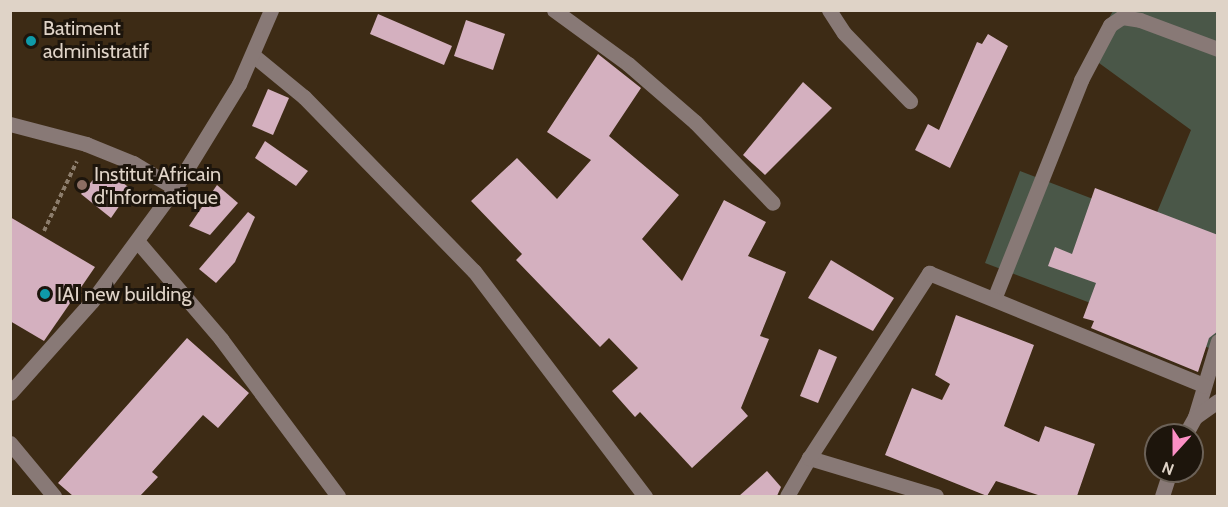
<!DOCTYPE html>
<html>
<head>
<meta charset="utf-8">
<style>
	body { margin:0 }
	#map { position:relative; width:1228px; height:507px; overflow:hidden; background:#3d2b15; font-family:Cabin,sans-serif }
	div>[style] { position:absolute }
	[style*='--x'] { left:calc(var(--x)*1px); top:calc(var(--y)*1px); width:calc(var(--w)*1px); rotate:calc(var(--a)*1deg) }
	.green>* { inset:0; background:#4a5748 }
	.building>* { inset:0; background:#d4b0bf }
	.path>* { height:4px; margin-top:-2px; transform-origin:0; background:repeating-linear-gradient(90deg,#8c7d6c 0 4.5px,transparent 0 7.5px) }
	.minor>* { height:15px; margin:-7.5px; padding:0 7.5px; transform-origin:7.5px; border-radius:7.5px; background:#887976 }
	.dots>* { width:16px; height:16px; translate:-50% -50%; box-sizing:border-box; border:3px solid #1d150c; border-radius:50% }
	span { translate:-50% -50%; white-space:nowrap; text-align:center; line-height:1.15; -webkit-text-stroke:6px #1d150c; paint-order:stroke }
	.poi-label { font-size:20px; color:#dfd3c7 }
	.left { translate:0 -50%; text-align:left }
	.frame { position:absolute; inset:0; border:12px solid #dfd3c7; pointer-events:none }
	.north { position:absolute; left:1144px; top:423px; width:60px; height:60px; box-sizing:border-box; background:#1d150c; border:2px solid #6b6157; border-radius:50%; rotate:201deg; font-size:16px; font-weight:700; line-height:24px; text-align:center; color:#dfd3c7 }
	.north::after { content:''; display:block; margin:auto; width:21px; height:27px; background:#fb8fc5; clip-path:polygon(50% 0,100% 100%,50% 72%,0 100%) }
</style>
</head>
<body>
<div id="map">
	<div class="green">
		<div style="clip-path:polygon(1113px 11px,1217px 11px,1217px 351px,985px 263px,1020px 171px,1153px 222px,1191px 130px,1088px 55px)"></div>
	</div>
	<div class="building">
		<div style="clip-path:polygon(378px 14px,452px 46px,444px 65px,370px 34px)"></div>
		<div style="clip-path:polygon(466px 20px,505px 34px,493px 70px,454px 56px)"></div>
		<div style="clip-path:polygon(988px 34px,1008px 46px,950px 168px,915px 150px,928px 124px,939px 130px,977px 42px,982px 44px)"></div>
		<div style="clip-path:polygon(598px 54px,641px 88px,609px 136px,679px 195px,642px 239px,682px 281px,724px 200px,766px 222px,748px 256px,786px 272px,760px 336px,769px 339px,741px 408px,748px 416px,692px 468px,640px 412px,635px 417px,612px 391px,638px 368px,609px 338px,600px 347px,516px 260px,522px 254px,471px 201px,517px 158px,557px 199px,591px 160px,547px 132px)"></div>
		<div style="clip-path:polygon(803px 82px,832px 108px,765px 175px,743px 155px)"></div>
		<div style="clip-path:polygon(268px 89px,289px 98px,273px 135px,252px 126px)"></div>
		<div style="clip-path:polygon(265px 141px,308px 171px,296px 186px,255px 158px)"></div>
		<div style="clip-path:polygon(103px 168px,131px 189px,111px 218px,81px 194px)"></div>
		<div style="clip-path:polygon(217px 185px,238px 203px,210px 235px,189px 226px)"></div>
		<div style="clip-path:polygon(1095px 188px,1218px 235px,1218px 331px,1209px 338px,1198px 372px,1091px 328px,1094px 321px,1083px 318px,1096px 283px,1048px 266px,1055px 247px,1072px 254px)"></div>
		<div style="clip-path:polygon(248px 212px,255px 217px,235px 262px,216px 283px,199px 269px)"></div>
		<div style="clip-path:polygon(10px 217px,95px 267px,44px 341px,10px 321px)"></div>
		<div style="clip-path:polygon(831px 260px,894px 298px,873px 331px,808px 298px)"></div>
		<div style="clip-path:polygon(956px 315px,1034px 345px,1004px 426px,1039px 442px,1045px 426px,1095px 444px,1077px 496px,1041px 496px,996px 481px,987px 496px,885px 455px,912px 388px,942px 400px,950px 384px,935px 375px)"></div>
		<div style="clip-path:polygon(187px 338px,249px 393px,218px 428px,203px 415px,152px 472px,158px 477px,140px 496px,73px 496px,58px 483px)"></div>
		<div style="clip-path:polygon(819px 349px,837px 357px,818px 403px,800px 396px)"></div>
		<div style="clip-path:polygon(767px 471px,781px 487px,777px 496px,739px 496px)"></div>
	</div>
	<div class="path">
		<div style="--x:44;--y:231;--w:77;--a:-64.8"></div>
	</div>
	<div class="minor">
		<div style="--x:554;--y:10;--w:92;--a:36.1"></div>
		<div style="--x:628;--y:64;--w:89;--a:40.9"></div>
		<div style="--x:695;--y:122;--w:112;--a:46.1"></div>
		<div style="--x:829;--y:10;--w:27;--a:57"></div>
		<div style="--x:844;--y:33;--w:95;--a:45.9"></div>
		<div style="--x:254;--y:56;--w:65;--a:39.4"></div>
		<div style="--x:304;--y:97;--w:243;--a:45.7"></div>
		<div style="--x:474;--y:271;--w:283;--a:52.8"></div>
		<div style="--x:10;--y:124;--w:79;--a:14.7"></div>
		<div style="--x:86;--y:144;--w:51;--a:22"></div>
		<div style="--x:133;--y:163;--w:49;--a:30.8"></div>
		<div style="--x:138;--y:242;--w:128;--a:49.4"></div>
		<div style="--x:221;--y:339;--w:196;--a:53.3"></div>
		<div style="--x:994;--y:299;--w:236;--a:-68.3"></div>
		<div style="--x:1081;--y:80;--w:62;--a:-62.2"></div>
		<div style="--x:1110;--y:25;--w:14;--a:-34"></div>
		<div style="--x:1122;--y:17;--w:18;--a:9"></div>
		<div style="--x:1140;--y:20;--w:83;--a:20.4"></div>
		<div style="--x:10;--y:393;--w:123;--a:-48.3"></div>
		<div style="--x:92;--y:301;--w:140;--a:-53.7"></div>
		<div style="--x:175;--y:188;--w:122;--a:-58.4"></div>
		<div style="--x:239;--y:84;--w:81;--a:-66.6"></div>
		<div style="--x:1195;--y:417;--w:79;--a:-73.2"></div>
		<div style="--x:1185;--y:435;--w:21;--a:-61"></div>
		<div style="--x:1195;--y:417;--w:28;--a:-35"></div>
		<div style="--x:10;--y:443;--w:69;--a:50.3"></div>
		<div style="--x:787;--y:496;--w:44;--a:-59.9"></div>
		<div style="--x:936;--y:496;--w:133;--a:-163.3"></div>
		<div style="--x:809;--y:458;--w:221;--a:-57"></div>
		<div style="--x:929;--y:273;--w:297;--a:22.2"></div>
		<div style="--x:1162;--y:496;--w:26;--a:-72"></div>
	</div>
	<div class="dots">
		<div style="left:31px;top:41px;background:#0f9aa8"></div>
		<div style="left:82px;top:185px;background:#8d6e63"></div>
		<div style="left:45px;top:294px;background:#0f9aa8"></div>
	</div>
	<div class="poi-label">
		<span class="left" style="left:43px;top:40px">Batiment<br>administratif</span>
		<span class="left" style="left:94px;top:186px">Institut Africain<br>d'Informatique</span>
		<span class="left" style="left:57px;top:294px">IAI new building</span>
	</div>
	<div class="frame"></div>
	<div class="north">N</div>
</div>
</body>
</html>
